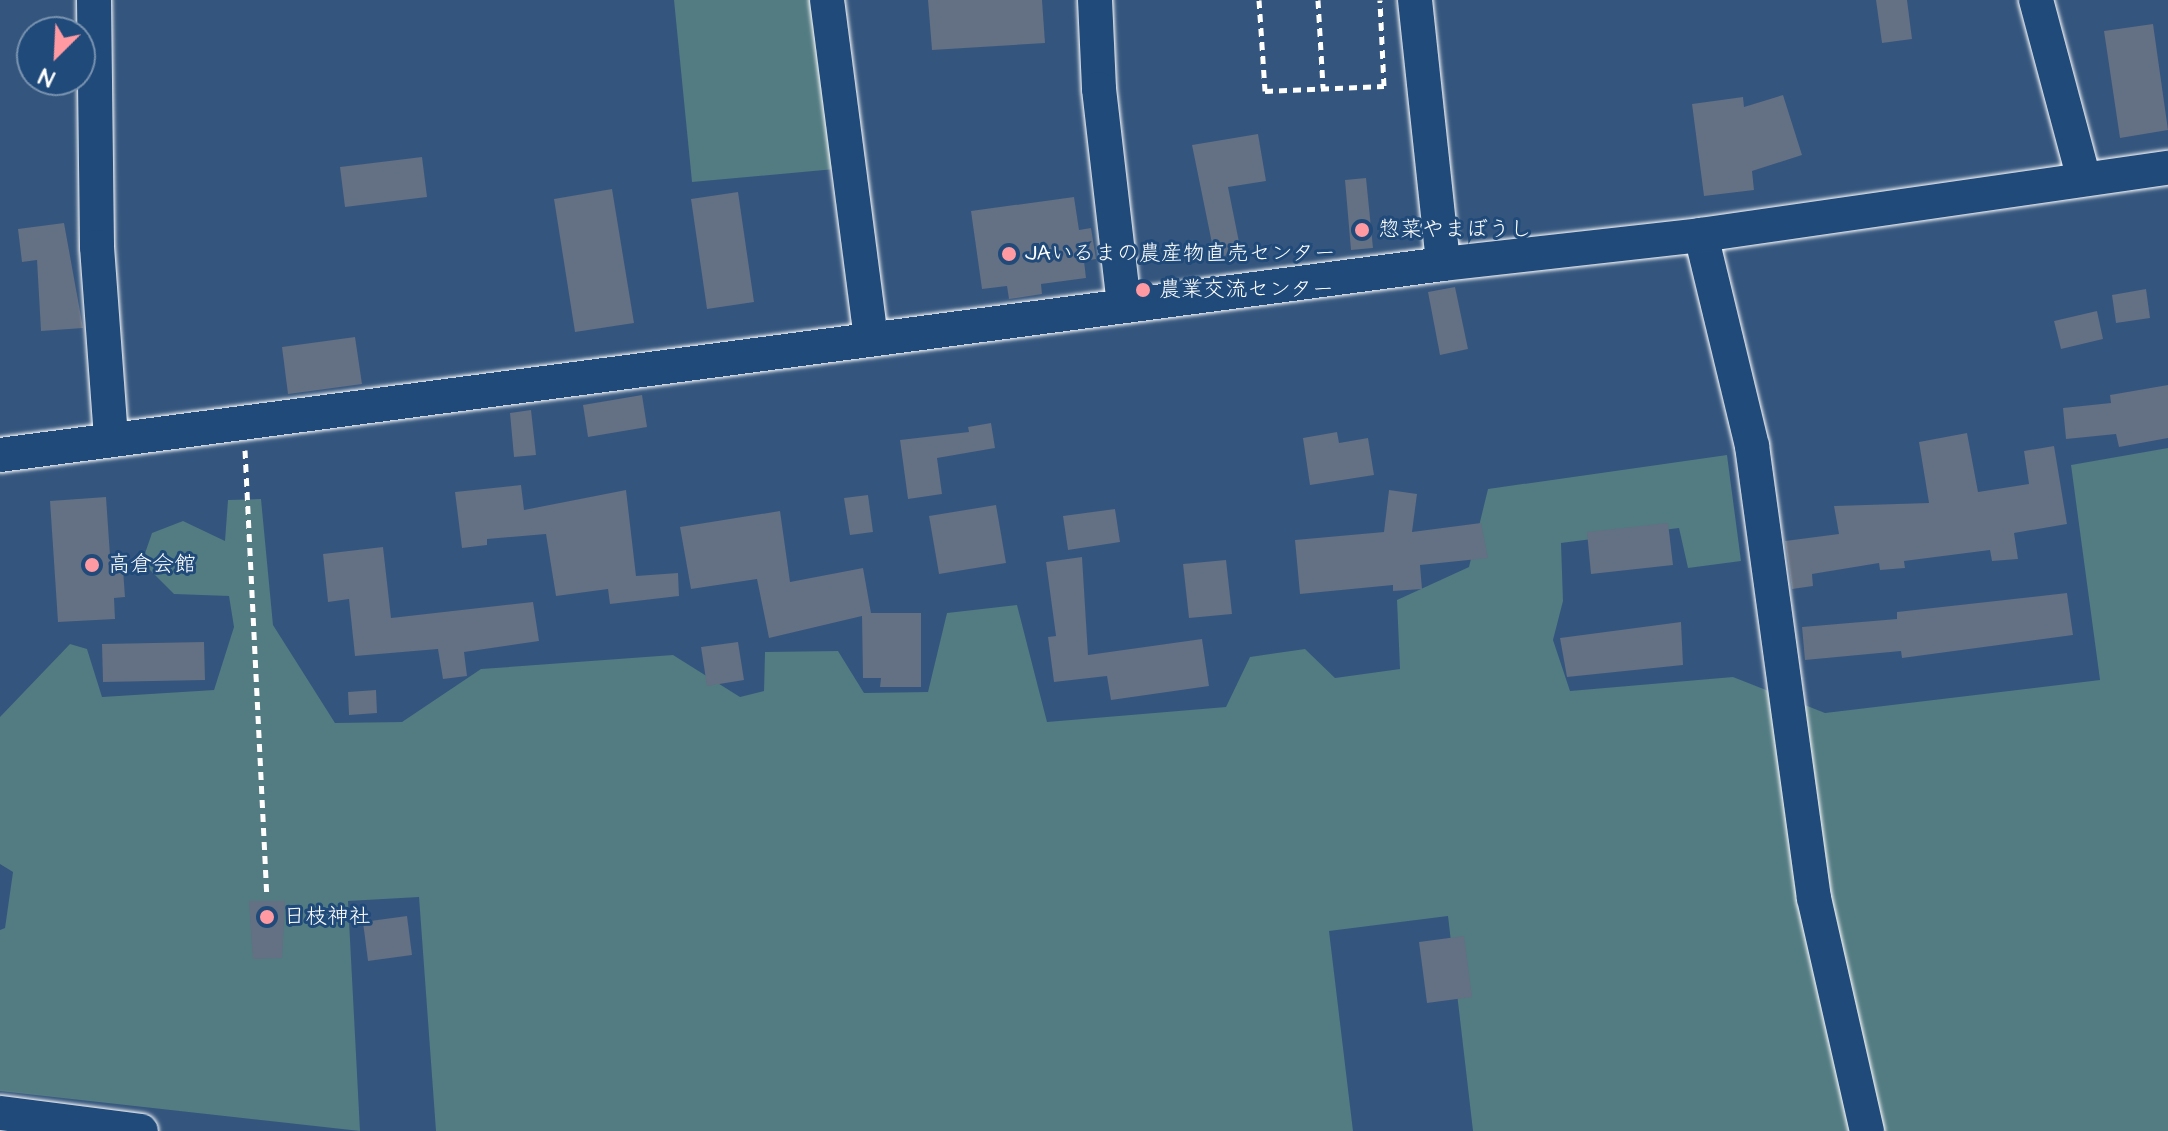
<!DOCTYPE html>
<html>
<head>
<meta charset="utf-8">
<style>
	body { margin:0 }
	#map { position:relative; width:2168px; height:1131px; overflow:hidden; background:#34557d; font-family:"Architects Daughter","Klee One",sans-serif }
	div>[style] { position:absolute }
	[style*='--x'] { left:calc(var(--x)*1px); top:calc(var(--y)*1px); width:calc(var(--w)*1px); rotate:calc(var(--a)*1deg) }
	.green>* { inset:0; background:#527b82 }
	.building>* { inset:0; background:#647083 }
	.path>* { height:5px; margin-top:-2.5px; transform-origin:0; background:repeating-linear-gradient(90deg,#fff 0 8px,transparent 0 14px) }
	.roads { filter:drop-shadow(0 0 2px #fff) drop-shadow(0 0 2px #fff) }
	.minor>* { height:34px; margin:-17px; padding:0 17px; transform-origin:17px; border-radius:17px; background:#1f4a7a }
	.dots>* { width:22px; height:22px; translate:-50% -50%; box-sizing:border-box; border:4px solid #1f4a7a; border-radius:50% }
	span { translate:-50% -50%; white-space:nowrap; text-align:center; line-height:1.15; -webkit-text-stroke:6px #1f4a7a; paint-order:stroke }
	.poi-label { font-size:22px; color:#fff }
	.left { translate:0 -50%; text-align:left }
	.north { position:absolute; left:16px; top:16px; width:80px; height:80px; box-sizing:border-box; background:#1f4a7a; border:2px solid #7992af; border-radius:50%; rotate:204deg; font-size:22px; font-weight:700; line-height:32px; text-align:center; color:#fff }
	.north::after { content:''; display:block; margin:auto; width:28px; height:36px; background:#ff9aa2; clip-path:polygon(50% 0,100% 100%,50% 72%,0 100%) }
</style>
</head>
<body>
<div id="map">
	<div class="green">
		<div style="clip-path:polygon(674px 0,827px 0,846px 168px,692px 182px)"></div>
		<div style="clip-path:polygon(2168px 448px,2168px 1131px,1473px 1131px,1448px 916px,1329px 931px,1353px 1131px,436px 1131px,419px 897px,348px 901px,360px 1131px,0 1091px,0 930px,5px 928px,13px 872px,0 864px,0 717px,70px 644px,87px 649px,102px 697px,214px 690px,234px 627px,229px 596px,174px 594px,142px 562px,152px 533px,183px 521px,225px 541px,228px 500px,261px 499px,273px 625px,335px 723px,402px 722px,481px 669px,673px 655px,740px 697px,764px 691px,765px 652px,838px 651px,864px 693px,928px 692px,947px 613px,1017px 605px,1047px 722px,1226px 707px,1250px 657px,1305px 649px,1335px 678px,1400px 669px,1397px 600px,1469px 567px,1488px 489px,1727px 455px,1741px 561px,1688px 568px,1679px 528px,1561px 543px,1563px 601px,1553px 640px,1570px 691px,1733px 677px,1825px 713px,2100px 680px,2071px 465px)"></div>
	</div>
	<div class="building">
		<div style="clip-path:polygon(928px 0,1042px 0,1045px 43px,932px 50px)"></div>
		<div style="clip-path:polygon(1876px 0,1907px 0,1912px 39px,1882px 43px)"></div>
		<div style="clip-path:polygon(2153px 24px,2168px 130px,2120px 138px,2104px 31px)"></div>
		<div style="clip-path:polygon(1783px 95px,1802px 155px,1752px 171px,1754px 190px,1704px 196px,1692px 104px,1743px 97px,1744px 107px)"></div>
		<div style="clip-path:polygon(1258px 134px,1266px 181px,1228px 187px,1241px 252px,1215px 258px,1192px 145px)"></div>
		<div style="clip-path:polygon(422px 157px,427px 197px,345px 207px,340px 167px)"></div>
		<div style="clip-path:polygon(1366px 178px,1373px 248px,1351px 250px,1345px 180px)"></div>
		<div style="clip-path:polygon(612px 189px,634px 323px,575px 332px,554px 199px)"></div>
		<div style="clip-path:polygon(738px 192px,754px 302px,707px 309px,691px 199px)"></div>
		<div style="clip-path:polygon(1074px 197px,1079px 230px,1091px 228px,1096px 259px,1084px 261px,1086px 278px,1041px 284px,1042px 294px,1009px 299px,1007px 286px,982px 289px,971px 211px)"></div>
		<div style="clip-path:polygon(64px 223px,83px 328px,41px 331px,37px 260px,22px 262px,18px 229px)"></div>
		<div style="clip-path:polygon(1455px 287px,1468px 349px,1440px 355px,1428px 292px)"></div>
		<div style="clip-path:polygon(2146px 289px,2150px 318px,2116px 323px,2112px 295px)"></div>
		<div style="clip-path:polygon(2097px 311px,2103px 339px,2061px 349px,2054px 321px)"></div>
		<div style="clip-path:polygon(355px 337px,362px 384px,288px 394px,282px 347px)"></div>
		<div style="clip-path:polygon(2168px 385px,2168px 438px,2119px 447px,2116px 434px,2066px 439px,2063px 408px,2111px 403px,2110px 395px)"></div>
		<div style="clip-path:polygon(642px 395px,647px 427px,588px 437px,583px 405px)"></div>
		<div style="clip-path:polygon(531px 410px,536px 455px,514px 457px,510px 413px)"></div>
		<div style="clip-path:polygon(991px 423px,995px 448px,937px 458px,942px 494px,908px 499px,900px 440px,969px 432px,968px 427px)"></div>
		<div style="clip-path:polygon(1337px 432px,1339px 443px,1368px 438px,1374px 475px,1310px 485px,1303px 438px)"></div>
		<div style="clip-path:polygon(1967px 433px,1978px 492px,2029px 484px,2024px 451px,2054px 446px,2067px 524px,2014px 533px,2018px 559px,1992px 561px,1990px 550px,1904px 561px,1905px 568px,1880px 570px,1879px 563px,1812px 574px,1813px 586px,1792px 589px,1785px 541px,1839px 534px,1834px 506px,1929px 503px,1919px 442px)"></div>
		<div style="clip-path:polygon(521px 485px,524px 510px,626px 490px,636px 576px,678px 573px,679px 596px,610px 604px,608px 589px,556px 596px,546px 534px,487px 539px,487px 545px,462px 548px,455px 492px)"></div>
		<div style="clip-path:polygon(1389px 490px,1417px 494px,1412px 532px,1481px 523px,1488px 558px,1420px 565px,1422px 589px,1393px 591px,1393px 585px,1300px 594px,1295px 540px,1384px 532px)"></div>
		<div style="clip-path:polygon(868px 495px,873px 532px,850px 535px,844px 498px)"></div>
		<div style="clip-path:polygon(106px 497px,111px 570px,123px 569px,125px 597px,114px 598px,115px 619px,58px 622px,50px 501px)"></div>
		<div style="clip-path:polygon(996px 505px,1006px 563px,939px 574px,929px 516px)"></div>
		<div style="clip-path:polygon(1115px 509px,1120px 542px,1068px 550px,1063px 516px)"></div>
		<div style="clip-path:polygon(780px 511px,790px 582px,863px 568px,871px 613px,921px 613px,921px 687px,880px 687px,881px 678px,863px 678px,862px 616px,769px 638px,757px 579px,691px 589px,680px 527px)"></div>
		<div style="clip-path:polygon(1668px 523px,1673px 565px,1591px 574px,1587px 532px)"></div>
		<div style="clip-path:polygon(383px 547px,391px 618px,533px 602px,539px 641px,464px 652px,467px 676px,443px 679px,438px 649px,355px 656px,349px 599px,328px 602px,323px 554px)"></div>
		<div style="clip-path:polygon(1082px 557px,1088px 655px,1202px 639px,1209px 686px,1111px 700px,1107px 676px,1054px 682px,1048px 637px,1056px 636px,1046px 562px)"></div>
		<div style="clip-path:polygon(1226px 560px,1232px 614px,1189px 618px,1183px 564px)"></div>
		<div style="clip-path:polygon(2067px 593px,2073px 635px,1902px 658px,1901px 651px,1805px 660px,1802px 627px,1897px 619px,1897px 612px)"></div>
		<div style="clip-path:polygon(1681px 622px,1683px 665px,1567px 677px,1560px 638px)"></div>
		<div style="clip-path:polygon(204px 642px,205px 680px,103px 682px,102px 644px)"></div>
		<div style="clip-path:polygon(738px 642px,744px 680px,707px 686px,701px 647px)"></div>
		<div style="clip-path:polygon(376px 690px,377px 713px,349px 715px,348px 692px)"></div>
		<div style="clip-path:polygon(249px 901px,285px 901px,282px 958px,253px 959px)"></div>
		<div style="clip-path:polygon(407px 916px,412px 955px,368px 961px,363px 922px)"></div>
		<div style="clip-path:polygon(1464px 936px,1472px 997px,1427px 1003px,1419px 942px)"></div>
	</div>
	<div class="path">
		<div style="--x:1259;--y:0;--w:91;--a:86.2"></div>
		<div style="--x:1265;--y:91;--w:119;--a:-2.4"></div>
		<div style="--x:1384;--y:86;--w:86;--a:-92.7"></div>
		<div style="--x:1318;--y:0;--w:88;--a:86.7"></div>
		<div style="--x:245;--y:450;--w:444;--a:87.2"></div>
	</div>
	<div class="roads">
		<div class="minor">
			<div style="--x:94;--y:0;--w:247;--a:89.3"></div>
			<div style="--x:97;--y:247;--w:193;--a:85.8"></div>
			<div style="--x:827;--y:0;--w:341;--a:82.6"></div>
			<div style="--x:1095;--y:0;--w:89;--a:87.4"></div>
			<div style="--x:1099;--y:89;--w:218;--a:83.4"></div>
			<div style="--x:1415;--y:0;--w:265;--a:83.9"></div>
			<div style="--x:2036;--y:0;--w:185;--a:75"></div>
			<div style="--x:1701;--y:235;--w:217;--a:76.4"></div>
			<div style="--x:1752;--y:446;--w:456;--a:82.2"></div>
			<div style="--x:1814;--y:898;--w:239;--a:77.2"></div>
			<div style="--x:0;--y:455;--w:1456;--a:-7.54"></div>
			<div style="--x:1443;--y:264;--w:260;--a:-6.4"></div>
			<div style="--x:1701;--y:235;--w:472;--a:-8.2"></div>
			<div style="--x:0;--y:1113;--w:142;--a:7.3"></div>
		</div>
	</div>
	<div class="dots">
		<div style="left:1362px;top:230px;background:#ff9aa2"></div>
		<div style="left:1009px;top:254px;background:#ff9aa2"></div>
		<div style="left:1143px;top:290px;background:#ff9aa2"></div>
		<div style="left:92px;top:565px;background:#ff9aa2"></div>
		<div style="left:267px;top:917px;background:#ff9aa2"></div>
	</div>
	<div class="poi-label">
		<span class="left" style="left:1378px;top:230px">惣菜やまぼうし</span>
		<span class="left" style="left:1025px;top:254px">JAいるまの農産物直売センター</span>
		<span class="left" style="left:1159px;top:290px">農業交流センター</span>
		<span class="left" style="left:108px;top:565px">高倉会館</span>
		<span class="left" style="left:283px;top:917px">日枝神社</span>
	</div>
	<div class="north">N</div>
</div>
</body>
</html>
